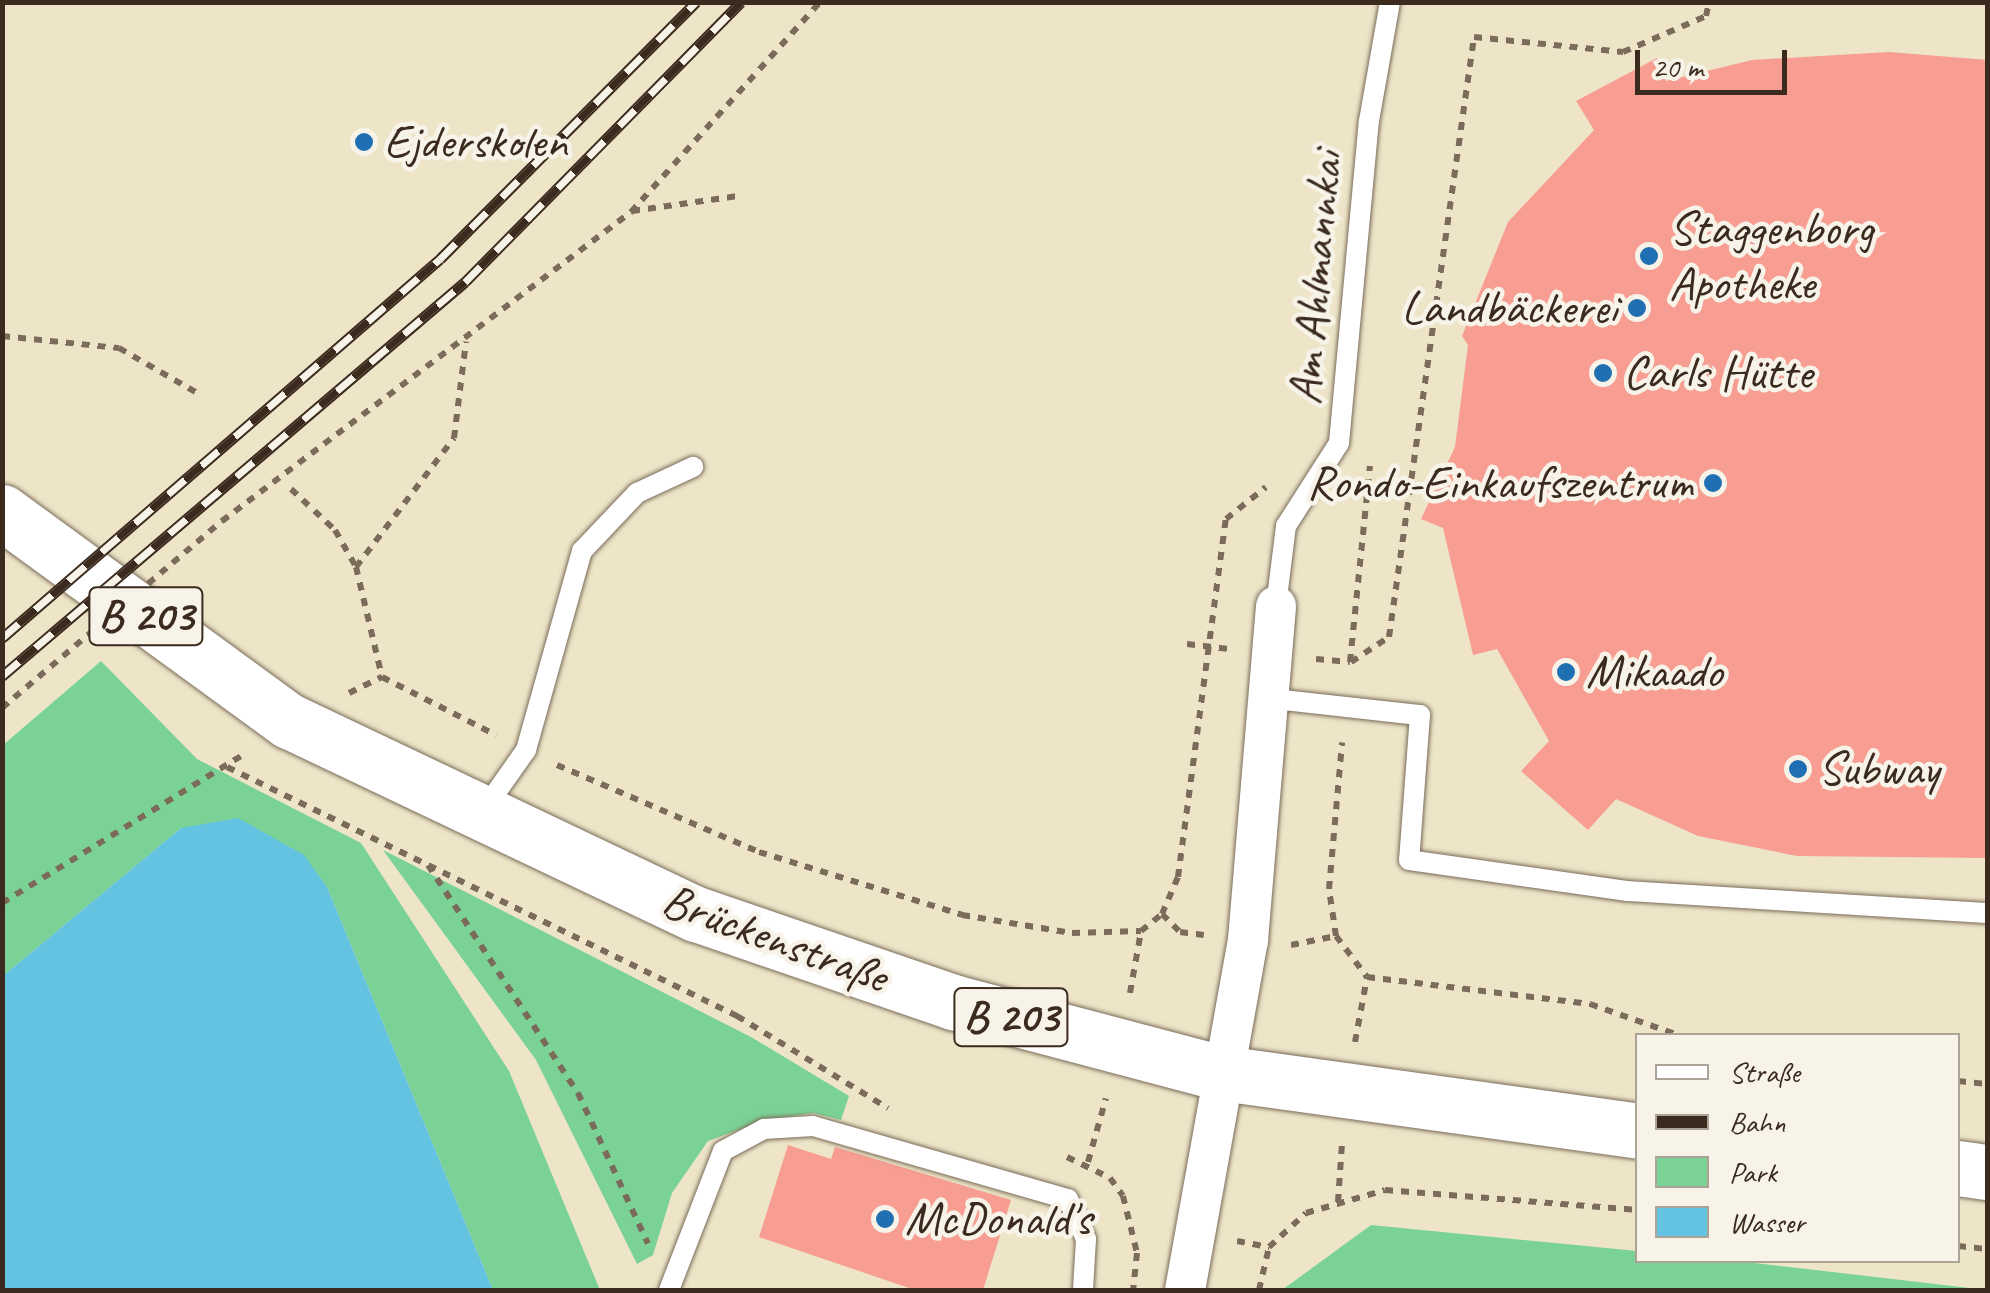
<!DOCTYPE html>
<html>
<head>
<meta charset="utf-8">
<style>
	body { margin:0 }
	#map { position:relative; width:1990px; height:1293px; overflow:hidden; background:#eee5c8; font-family:Caveat,sans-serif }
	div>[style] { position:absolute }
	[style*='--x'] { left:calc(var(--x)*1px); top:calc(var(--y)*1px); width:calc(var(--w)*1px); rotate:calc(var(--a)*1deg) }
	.green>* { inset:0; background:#7bd296 }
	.water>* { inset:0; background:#63c3e1 }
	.building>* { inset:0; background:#f79d92 }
	.path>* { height:6px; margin-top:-3px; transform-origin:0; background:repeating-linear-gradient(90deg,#7a6b5a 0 8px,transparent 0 16px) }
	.roads { filter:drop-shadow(0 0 2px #7a6b5a) drop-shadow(0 0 2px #7a6b5a) }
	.lane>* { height:20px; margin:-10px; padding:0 10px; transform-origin:10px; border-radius:10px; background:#fff }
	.street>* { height:40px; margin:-20px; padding:0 20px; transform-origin:20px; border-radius:20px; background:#fff }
	.primary>* { height:55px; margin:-27.5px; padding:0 27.5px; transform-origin:27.5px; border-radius:27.5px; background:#fff }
	.rail>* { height:11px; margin-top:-5.5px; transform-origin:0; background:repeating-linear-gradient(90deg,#f7f3e8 0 22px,#3b2a1e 0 44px); box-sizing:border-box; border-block:2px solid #3b2a1e }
	.path-bridge>* { height:6px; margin-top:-3px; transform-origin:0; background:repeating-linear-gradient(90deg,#7a6b5a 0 8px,transparent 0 16px) }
	.dots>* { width:28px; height:28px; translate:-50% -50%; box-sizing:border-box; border:5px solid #f7f3e8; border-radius:50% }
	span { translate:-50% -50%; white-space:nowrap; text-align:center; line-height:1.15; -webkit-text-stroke:9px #f7f3e8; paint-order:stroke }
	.shield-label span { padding:2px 8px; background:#f7f3e8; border:2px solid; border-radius:8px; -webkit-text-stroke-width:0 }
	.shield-label { font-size:45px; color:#3b2a1e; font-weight:700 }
	.poi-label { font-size:48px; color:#3b2a1e }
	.left { translate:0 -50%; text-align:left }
	.right { translate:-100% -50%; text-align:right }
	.street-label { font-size:48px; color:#3b2a1e }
	.frame { position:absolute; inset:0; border:5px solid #3b2a1e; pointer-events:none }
	.legend { position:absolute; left:1635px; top:1033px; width:325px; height:230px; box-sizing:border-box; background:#f7f3e8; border:2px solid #aca397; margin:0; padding:12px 18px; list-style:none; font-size:30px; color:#3b2a1e }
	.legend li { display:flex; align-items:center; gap:20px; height:50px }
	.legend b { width:50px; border:2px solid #aca397 }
	.scale { position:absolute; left:1635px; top:50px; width:152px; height:45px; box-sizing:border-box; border:5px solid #3b2a1e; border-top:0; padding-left:12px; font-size:30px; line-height:35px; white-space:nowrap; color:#3b2a1e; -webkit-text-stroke:8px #f7f3e8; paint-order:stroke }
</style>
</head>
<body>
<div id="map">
	<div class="green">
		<div style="clip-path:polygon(101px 661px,197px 759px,361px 843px,509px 1071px,600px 1290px,493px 1290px,327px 887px,181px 828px,3px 976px,3px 745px)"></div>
		<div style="clip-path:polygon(383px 850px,751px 1037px,849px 1096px,841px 1120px,813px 1113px,765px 1120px,708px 1141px,672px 1193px,653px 1255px,637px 1264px,536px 1060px)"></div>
		<div style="clip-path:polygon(1371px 1225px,1637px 1251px,1638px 1260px,1738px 1261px,1987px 1290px,1282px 1290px)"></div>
	</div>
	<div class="water">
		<div style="clip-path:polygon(238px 818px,304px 855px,327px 887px,493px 1290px,3px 1290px,3px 976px,181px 828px)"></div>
	</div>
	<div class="building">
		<div style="clip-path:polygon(1889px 52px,1988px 60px,1988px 858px,1797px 856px,1698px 836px,1616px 799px,1588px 830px,1521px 771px,1549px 741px,1497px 649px,1473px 655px,1443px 528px,1421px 519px,1455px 447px,1468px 345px,1462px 336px,1508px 222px,1594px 130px,1576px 101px,1657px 58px,1666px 81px,1752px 60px)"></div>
		<div style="clip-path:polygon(788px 1145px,831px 1159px,835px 1147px,1011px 1200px,983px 1290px,915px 1290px,759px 1237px)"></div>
	</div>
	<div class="path">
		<div style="--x:632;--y:211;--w:107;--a:-8.1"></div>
		<div style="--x:2;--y:336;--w:118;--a:5.9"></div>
		<div style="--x:119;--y:348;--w:92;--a:29.9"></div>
		<div style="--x:291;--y:489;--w:60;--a:43"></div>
		<div style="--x:335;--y:530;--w:43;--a:60.4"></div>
		<div style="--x:356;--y:567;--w:113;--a:76.7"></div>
		<div style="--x:382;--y:677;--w:128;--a:27"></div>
		<div style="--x:222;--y:521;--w:513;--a:-37.07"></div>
		<div style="--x:631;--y:212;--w:283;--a:-48"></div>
		<div style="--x:356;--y:567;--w:162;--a:-52.8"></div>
		<div style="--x:454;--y:438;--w:97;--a:-82.9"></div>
		<div style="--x:1187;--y:644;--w:42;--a:6.8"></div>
		<div style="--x:1316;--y:659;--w:34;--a:5"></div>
		<div style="--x:1350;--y:662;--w:197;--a:-84.2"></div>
		<div style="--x:1351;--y:662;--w:45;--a:-33.3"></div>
		<div style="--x:1389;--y:637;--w:606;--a:-81.94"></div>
		<div style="--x:1474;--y:37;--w:150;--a:5.7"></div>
		<div style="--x:1623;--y:52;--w:90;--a:-23.4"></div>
		<div style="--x:1706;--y:16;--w:14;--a:-78"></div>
		<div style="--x:349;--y:693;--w:37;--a:-26"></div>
		<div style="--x:557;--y:765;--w:220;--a:23.3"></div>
		<div style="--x:759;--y:852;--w:213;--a:17.2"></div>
		<div style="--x:962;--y:915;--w:111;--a:9.3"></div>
		<div style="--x:1072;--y:933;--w:69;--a:-1.7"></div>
		<div style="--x:1141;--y:931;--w:27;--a:-39"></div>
		<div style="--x:1162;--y:914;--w:40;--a:-66.6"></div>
		<div style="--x:1178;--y:877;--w:361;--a:-82.4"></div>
		<div style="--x:1226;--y:519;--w:51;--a:-38.7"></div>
		<div style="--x:227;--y:767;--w:568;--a:26.02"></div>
		<div style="--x:737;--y:1016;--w:177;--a:31.4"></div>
		<div style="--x:428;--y:865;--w:273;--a:56.7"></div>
		<div style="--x:578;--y:1093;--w:166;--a:65.1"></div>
		<div style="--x:2;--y:903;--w:284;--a:-31.6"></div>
		<div style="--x:1162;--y:914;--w:25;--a:45"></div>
		<div style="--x:1180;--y:932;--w:24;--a:7"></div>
		<div style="--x:1336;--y:936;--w:48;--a:-98.5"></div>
		<div style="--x:1329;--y:889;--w:147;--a:-84.9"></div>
		<div style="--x:1291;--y:945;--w:46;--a:-11.3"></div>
		<div style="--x:1336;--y:936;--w:51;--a:52.9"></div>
		<div style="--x:1367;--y:977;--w:225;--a:6.9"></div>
		<div style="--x:1590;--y:1004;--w:96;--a:19.4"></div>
		<div style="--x:1130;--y:993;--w:63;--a:-79.9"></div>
		<div style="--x:1355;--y:1042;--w:66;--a:-79.5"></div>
		<div style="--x:1958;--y:1081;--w:30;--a:6"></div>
		<div style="--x:1067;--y:1157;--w:48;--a:26"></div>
		<div style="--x:1110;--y:1178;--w:22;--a:54"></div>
		<div style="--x:1123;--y:1196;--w:59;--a:76.2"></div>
		<div style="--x:1137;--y:1253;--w:37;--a:96"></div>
		<div style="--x:1088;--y:1162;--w:66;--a:-74.3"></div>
		<div style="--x:1338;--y:1202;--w:59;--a:-86.1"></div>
		<div style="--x:1237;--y:1241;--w:33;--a:11"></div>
		<div style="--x:1958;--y:1246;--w:30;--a:6"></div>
		<div style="--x:1259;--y:1290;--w:44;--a:-76.9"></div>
		<div style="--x:1269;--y:1247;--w:50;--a:-42.6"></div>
		<div style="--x:1306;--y:1213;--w:82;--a:-16.2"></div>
		<div style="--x:1385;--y:1190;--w:254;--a:4.5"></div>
	</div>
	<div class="roads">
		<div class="lane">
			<div style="--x:1276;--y:606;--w:81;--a:-82.9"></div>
			<div style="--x:1286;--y:526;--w:98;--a:-57.4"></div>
			<div style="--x:1339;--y:443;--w:323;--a:-84.7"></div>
			<div style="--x:1369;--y:121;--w:121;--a:-80"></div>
			<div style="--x:1265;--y:698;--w:156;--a:6.3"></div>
			<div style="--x:1420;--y:715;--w:145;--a:94.3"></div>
			<div style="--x:1409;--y:860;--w:220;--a:8.1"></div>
			<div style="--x:1627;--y:891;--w:362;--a:3.5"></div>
			<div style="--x:483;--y:811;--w:75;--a:-54.8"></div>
			<div style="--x:526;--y:750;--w:207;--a:-74.3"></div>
			<div style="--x:582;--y:551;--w:80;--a:-46.5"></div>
			<div style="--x:637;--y:493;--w:62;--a:-24.9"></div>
			<div style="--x:669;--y:1290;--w:149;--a:-68.8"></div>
			<div style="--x:723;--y:1151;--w:47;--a:-28.2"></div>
			<div style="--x:764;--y:1129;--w:49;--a:-3.5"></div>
			<div style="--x:813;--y:1126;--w:265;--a:16"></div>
			<div style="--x:1068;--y:1199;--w:44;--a:65.8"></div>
			<div style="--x:1086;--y:1239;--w:51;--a:93.4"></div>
		</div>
		<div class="street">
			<div style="--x:1185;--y:1290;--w:356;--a:-79.8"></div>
			<div style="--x:1248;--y:940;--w:335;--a:-85.2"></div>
		</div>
		<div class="primary">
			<div style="--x:2;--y:512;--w:355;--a:36.1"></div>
			<div style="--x:289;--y:721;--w:450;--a:25.4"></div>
			<div style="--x:696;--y:914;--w:272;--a:18.9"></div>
			<div style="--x:953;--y:1002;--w:278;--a:14.8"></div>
			<div style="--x:1222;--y:1073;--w:420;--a:7.9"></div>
			<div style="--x:1958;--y:1168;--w:30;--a:8"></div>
		</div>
	</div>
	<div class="rail">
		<div style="--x:2;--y:638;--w:579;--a:-40.87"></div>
		<div style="--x:440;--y:259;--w:363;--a:-45.1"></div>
		<div style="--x:2;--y:676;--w:608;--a:-40.4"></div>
		<div style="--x:465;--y:282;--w:393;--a:-45.4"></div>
	</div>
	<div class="path-bridge">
		<div style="--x:2;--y:708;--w:289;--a:-40.4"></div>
	</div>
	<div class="dots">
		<div style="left:364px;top:142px;background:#1f6fb2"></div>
		<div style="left:1649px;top:256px;background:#1f6fb2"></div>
		<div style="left:1637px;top:308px;background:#1f6fb2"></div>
		<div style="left:1603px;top:373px;background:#1f6fb2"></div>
		<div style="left:1713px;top:483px;background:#1f6fb2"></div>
		<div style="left:1566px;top:672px;background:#1f6fb2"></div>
		<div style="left:1798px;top:769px;background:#1f6fb2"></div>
		<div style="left:885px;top:1219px;background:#1f6fb2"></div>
	</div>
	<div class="shield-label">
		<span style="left:146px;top:616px">B 203</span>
		<span style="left:1011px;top:1017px">B 203</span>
	</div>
	<div class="poi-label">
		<span class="left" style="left:384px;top:142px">Ejderskolen</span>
		<span class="left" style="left:1669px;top:256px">Staggenborg<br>Apotheke</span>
		<span class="right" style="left:1617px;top:308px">Landbäckerei</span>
		<span class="left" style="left:1623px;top:373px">Carls Hütte</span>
		<span class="right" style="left:1693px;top:483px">Rondo-Einkaufszentrum</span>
		<span class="left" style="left:1586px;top:672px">Mikaado</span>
		<span class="left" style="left:1818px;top:769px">Subway</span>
		<span class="left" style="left:905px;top:1219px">McDonald's</span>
	</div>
	<div class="street-label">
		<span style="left:1315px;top:278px;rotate:-85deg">Am Ahlmannkai</span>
		<span style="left:775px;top:938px;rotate:20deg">Brückenstraße</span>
	</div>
	<div class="frame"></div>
	<ul class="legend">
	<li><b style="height:12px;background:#fff"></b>Straße</li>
	<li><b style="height:12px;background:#3b2a1e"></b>Bahn</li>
	<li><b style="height:28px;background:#7bd296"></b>Park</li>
	<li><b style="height:28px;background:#63c3e1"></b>Wasser</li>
	</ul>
	<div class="scale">20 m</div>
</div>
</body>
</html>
